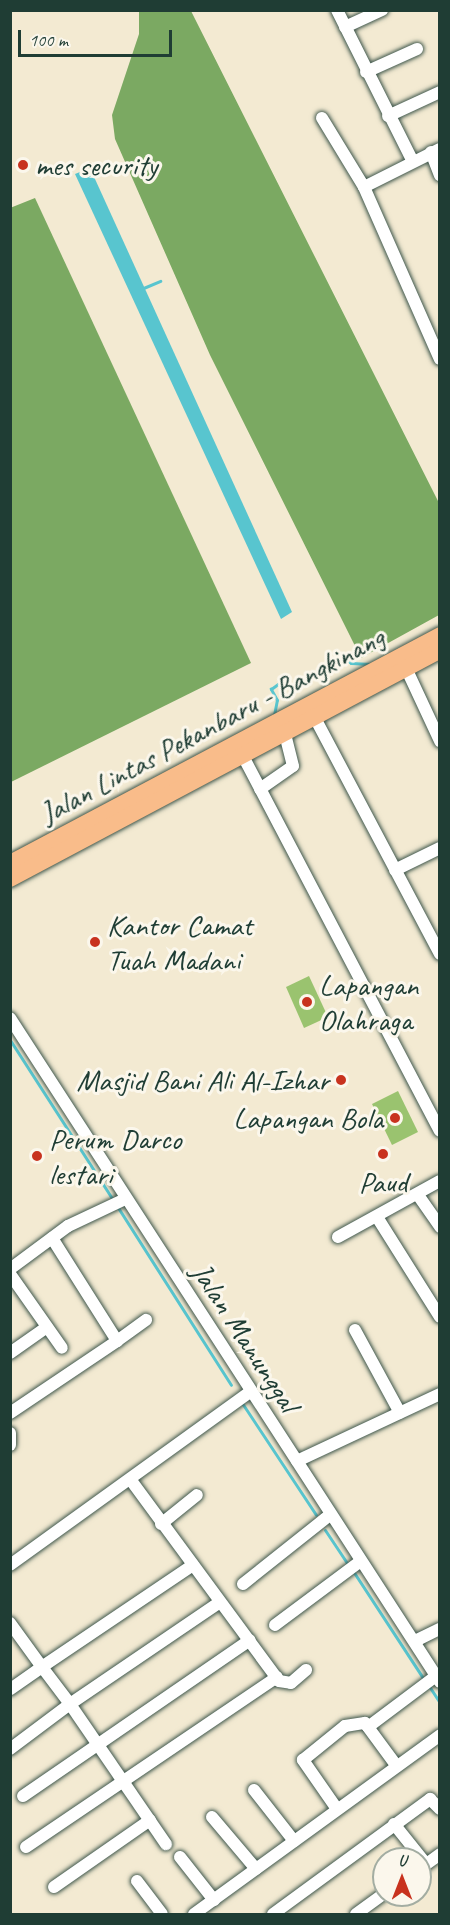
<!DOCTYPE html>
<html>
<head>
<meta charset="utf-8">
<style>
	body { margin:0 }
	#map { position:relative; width:450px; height:1925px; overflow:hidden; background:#f3ead2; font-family:Caveat,sans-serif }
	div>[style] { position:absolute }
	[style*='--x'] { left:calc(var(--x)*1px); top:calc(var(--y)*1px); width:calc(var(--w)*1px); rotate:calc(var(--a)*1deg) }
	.green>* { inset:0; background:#9ac36f }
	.forest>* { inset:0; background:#7ba962 }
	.water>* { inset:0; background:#58c5cf }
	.stream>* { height:3px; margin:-1.5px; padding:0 1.5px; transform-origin:1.5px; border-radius:1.5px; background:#58c5cf }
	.roads { filter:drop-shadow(0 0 2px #3f574c) drop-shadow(0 0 2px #3f574c) }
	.minor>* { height:12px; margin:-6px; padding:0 6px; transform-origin:6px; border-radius:6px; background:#fff }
	.highway>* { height:16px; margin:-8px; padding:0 8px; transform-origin:8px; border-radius:8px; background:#f9bc8a }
	.dots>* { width:16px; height:16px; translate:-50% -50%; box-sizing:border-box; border:3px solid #fbf7ec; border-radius:50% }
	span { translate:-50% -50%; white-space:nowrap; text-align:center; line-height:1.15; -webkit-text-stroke:6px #fbf7ec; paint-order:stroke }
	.poi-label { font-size:30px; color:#1f3d34 }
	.left { translate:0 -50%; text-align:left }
	.right { translate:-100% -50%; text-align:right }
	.street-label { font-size:30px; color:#1f3d34 }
	.frame { position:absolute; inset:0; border:12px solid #1f3d34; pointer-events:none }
	.north { position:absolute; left:372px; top:1847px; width:60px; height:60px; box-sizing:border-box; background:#fbf7ec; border:2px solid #a3ada2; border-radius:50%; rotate:0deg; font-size:16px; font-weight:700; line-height:24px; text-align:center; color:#1f3d34 }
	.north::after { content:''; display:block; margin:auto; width:21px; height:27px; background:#c8321e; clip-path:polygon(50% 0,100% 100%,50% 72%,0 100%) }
	.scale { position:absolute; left:18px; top:30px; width:154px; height:27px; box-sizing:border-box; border:3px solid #1f3d34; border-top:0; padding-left:8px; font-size:18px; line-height:21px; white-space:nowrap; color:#1f3d34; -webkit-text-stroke:4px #fbf7ec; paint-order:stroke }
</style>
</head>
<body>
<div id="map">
	<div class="green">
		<div style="clip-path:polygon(309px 976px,328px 1017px,304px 1028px,286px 987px)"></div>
		<div style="clip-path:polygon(398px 1091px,418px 1132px,392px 1145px,372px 1104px)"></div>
	</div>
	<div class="forest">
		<div style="clip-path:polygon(139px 11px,191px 11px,439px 503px,439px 615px,361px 658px,210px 355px,115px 139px,112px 115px,139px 34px)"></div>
		<div style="clip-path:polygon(35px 198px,251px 663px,11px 782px,10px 208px)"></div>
	</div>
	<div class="water">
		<div style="clip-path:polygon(90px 168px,292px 612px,281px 619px,75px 174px)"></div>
	</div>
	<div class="stream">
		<div style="--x:141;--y:289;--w:21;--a:-23"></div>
		<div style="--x:339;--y:654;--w:15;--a:37"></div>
		<div style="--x:351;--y:663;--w:19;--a:3"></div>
		<div style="--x:274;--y:715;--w:15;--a:-79"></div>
		<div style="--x:277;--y:700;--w:13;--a:-119"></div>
		<div style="--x:271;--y:689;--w:9;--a:-36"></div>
		<div style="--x:10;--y:1040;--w:190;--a:57.2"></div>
		<div style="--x:117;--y:1206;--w:212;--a:57.5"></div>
		<div style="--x:242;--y:1403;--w:134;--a:56.5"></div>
		<div style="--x:325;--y:1530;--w:43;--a:56.3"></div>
		<div style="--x:353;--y:1571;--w:131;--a:56.8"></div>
		<div style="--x:429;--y:1686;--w:20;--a:57"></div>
	</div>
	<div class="roads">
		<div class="minor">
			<div style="--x:337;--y:10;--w:168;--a:63.4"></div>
			<div style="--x:345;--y:27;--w:41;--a:-24.7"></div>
			<div style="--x:366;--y:72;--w:56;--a:-24.3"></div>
			<div style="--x:388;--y:116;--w:57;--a:-24.8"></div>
			<div style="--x:322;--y:118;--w:81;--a:58.7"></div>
			<div style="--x:364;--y:187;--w:188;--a:66.2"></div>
			<div style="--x:431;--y:152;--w:25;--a:69"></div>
			<div style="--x:364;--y:187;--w:85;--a:-26.6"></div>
			<div style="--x:406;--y:668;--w:81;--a:65"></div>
			<div style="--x:315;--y:718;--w:267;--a:62.1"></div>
			<div style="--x:244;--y:758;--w:421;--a:62.3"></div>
			<div style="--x:260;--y:789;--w:40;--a:-34.9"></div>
			<div style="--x:293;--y:766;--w:33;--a:-104"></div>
			<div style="--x:395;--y:870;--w:50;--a:-26.1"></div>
			<div style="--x:10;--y:1018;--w:791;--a:57.07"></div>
			<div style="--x:418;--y:1195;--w:39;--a:55"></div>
			<div style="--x:377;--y:1217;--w:118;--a:57.8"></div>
			<div style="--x:338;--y:1237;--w:116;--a:-28.8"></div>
			<div style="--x:52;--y:1238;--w:122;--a:57.7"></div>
			<div style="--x:117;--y:1341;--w:36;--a:-36"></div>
			<div style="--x:10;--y:1269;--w:72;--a:-36.6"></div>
			<div style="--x:68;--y:1226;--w:63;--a:-25.3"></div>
			<div style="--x:10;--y:1274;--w:90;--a:54.9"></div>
			<div style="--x:355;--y:1330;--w:94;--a:61.5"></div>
			<div style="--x:10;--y:1353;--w:45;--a:-35.1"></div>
			<div style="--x:10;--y:1413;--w:129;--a:-33.9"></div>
			<div style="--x:10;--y:1433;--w:12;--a:90"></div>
			<div style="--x:297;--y:1461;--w:158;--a:-25.1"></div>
			<div style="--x:130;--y:1479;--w:251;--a:53.6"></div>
			<div style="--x:279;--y:1681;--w:12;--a:9"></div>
			<div style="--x:291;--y:1683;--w:20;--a:-41"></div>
			<div style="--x:161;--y:1524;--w:46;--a:-38.9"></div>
			<div style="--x:10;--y:1565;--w:296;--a:-35.8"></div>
			<div style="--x:193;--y:1565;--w:182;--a:146"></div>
			<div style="--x:42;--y:1667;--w:46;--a:52.9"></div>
			<div style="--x:70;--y:1704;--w:181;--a:-34.2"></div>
			<div style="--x:243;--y:1584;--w:112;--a:-38.5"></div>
			<div style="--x:10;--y:1623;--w:54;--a:54"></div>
			<div style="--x:42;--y:1667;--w:39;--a:145"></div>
			<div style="--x:275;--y:1625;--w:107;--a:-36.7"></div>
			<div style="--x:415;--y:1641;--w:28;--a:-26"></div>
			<div style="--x:368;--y:1727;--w:85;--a:-36.9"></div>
			<div style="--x:10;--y:1749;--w:75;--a:-36.9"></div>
			<div style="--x:70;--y:1704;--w:170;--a:55.6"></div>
			<div style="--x:254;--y:1790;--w:65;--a:51.9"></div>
			<div style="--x:23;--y:1796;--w:275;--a:-34.5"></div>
			<div style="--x:337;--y:1809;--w:60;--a:-124.8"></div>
			<div style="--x:303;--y:1760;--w:54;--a:-39"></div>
			<div style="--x:345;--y:1726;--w:20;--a:-9"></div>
			<div style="--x:365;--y:1723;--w:52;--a:53.6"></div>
			<div style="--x:212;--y:1817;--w:68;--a:49.8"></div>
			<div style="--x:394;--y:1824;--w:51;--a:51.3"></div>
			<div style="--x:26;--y:1847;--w:303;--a:-34.1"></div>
			<div style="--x:180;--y:1857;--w:55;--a:51.7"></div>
			<div style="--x:421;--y:1868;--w:24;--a:-36"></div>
			<div style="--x:137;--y:1881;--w:41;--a:52.9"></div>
			<div style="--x:54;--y:1887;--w:117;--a:-34.9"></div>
			<div style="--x:194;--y:1914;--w:304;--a:-36"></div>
			<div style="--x:273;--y:1914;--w:195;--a:-36.2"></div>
			<div style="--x:430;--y:1799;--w:14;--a:45"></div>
			<div style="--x:356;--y:1914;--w:34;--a:-36"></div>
		</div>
		<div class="highway">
			<div style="--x:10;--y:863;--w:487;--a:-27.9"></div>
			<div style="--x:10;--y:879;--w:487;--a:-28"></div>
		</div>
	</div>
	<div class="dots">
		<div style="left:23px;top:165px;background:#c8321e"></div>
		<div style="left:95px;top:942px;background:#c8321e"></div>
		<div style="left:307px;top:1002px;background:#c8321e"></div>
		<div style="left:341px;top:1080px;background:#c8321e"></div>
		<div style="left:395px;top:1118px;background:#c8321e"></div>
		<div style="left:383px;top:1154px;background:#c8321e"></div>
		<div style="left:37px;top:1156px;background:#c8321e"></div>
	</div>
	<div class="poi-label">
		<span class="left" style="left:35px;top:165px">mes security</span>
		<span class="left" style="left:107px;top:942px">Kantor Camat<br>Tuah Madani</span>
		<span class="left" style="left:319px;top:1002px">Lapangan<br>Olahraga</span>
		<span class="right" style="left:329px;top:1080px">Masjid Bani Ali Al-Izhar</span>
		<span class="right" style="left:383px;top:1118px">Lapangan Bola</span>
		<span class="left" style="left:49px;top:1156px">Perum Darco<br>lestari</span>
		<span style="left:383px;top:1182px">Paud</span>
	</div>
	<div class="street-label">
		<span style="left:212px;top:725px;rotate:-28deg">Jalan Lintas Pekanbaru - Bangkinang</span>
		<span style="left:245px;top:1337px;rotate:57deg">Jalan Manunggal</span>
	</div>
	<div class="frame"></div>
	<div class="north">U</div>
	<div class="scale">100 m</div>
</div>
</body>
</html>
